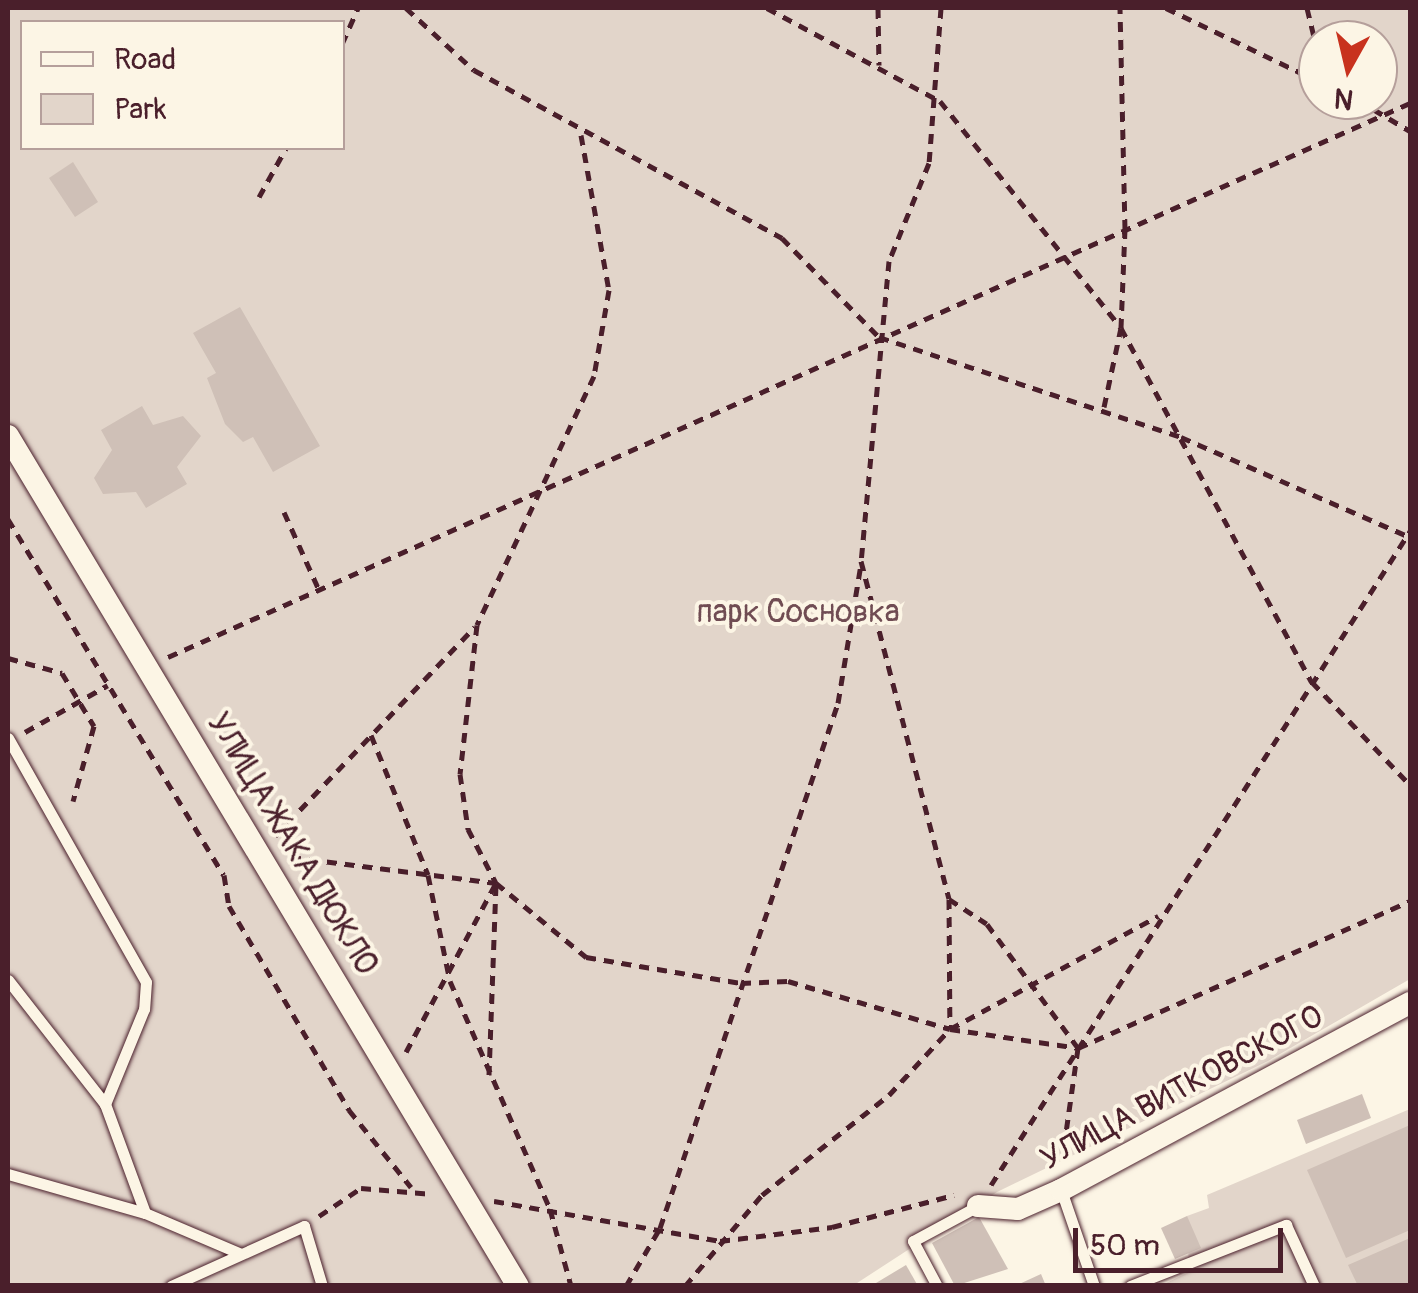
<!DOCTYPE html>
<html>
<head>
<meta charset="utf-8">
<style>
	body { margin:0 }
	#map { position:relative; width:1418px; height:1293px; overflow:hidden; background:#fcf5e5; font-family:Pangolin,sans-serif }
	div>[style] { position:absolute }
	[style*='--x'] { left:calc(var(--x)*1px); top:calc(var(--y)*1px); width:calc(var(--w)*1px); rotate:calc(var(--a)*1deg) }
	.green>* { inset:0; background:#e2d5ca }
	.building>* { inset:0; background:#cfc0b7 }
	.path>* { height:5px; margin-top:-2.5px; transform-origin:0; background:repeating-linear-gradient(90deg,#4a1f2b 0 10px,transparent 0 18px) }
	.roads { filter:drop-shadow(0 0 2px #4a1f2b) drop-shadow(0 0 2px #4a1f2b) }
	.service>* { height:11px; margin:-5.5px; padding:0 5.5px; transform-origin:5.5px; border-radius:5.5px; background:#fcf5e5 }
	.minor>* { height:22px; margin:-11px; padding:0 11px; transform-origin:11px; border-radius:11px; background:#fcf5e5 }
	span { translate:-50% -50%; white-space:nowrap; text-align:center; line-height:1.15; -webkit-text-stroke:8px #fcf5e5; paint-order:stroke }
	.park-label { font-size:32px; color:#704c53 }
	.street-label { font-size:32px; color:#4a1f2b }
	.frame { position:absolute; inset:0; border:10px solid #4a1f2b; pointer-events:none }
	.legend { position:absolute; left:20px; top:20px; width:325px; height:130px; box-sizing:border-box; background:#fcf5e5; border:2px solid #b59f9b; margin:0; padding:12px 18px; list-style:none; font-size:30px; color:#4a1f2b }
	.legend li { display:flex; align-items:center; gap:20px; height:50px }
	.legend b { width:50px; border:2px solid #b59f9b }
	.north { position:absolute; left:1298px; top:20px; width:100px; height:100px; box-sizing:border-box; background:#fcf5e5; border:2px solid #b59f9b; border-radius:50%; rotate:188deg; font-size:28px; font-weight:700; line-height:40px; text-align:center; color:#4a1f2b }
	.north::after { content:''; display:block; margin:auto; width:35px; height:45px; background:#c8321e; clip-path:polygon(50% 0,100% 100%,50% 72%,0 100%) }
	.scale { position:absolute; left:1073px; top:1228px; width:210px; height:45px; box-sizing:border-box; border:5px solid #4a1f2b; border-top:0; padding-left:12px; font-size:30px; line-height:35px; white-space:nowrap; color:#4a1f2b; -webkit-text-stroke:8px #fcf5e5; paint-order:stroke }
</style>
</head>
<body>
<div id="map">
	<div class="green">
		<div style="clip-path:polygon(evenodd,8px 8px,1410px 8px,1410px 979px,1268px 1061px,997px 1192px,854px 1285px,8px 1286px,8px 8px,22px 22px,342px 22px,342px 148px,22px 148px,22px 22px,8px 8px,1318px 40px,1378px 40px,1378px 100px,1318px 100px,1318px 40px)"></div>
		<div style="clip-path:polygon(1410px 1109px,1410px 1285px,1160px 1286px,1189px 1272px,1187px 1216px,1209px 1208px,1207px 1195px)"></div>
	</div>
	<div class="building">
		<div style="clip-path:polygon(73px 162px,98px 202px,75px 217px,49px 178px)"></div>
		<div style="clip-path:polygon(240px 307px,320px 446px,273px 472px,253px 437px,243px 442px,225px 424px,207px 378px,216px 373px,193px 333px)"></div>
		<div style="clip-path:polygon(142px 406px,153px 425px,183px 416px,201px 436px,177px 467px,187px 484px,146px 508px,136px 492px,103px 494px,94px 478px,112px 450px,101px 430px)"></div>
		<div style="clip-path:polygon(1362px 1094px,1371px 1118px,1306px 1144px,1297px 1120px)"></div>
		<div style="clip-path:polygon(1410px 1125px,1410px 1230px,1346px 1258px,1307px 1170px)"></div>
		<div style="clip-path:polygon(1187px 1216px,1201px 1248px,1175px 1259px,1161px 1228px)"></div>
		<div style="clip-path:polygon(979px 1217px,1008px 1269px,955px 1286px,932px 1243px)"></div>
		<div style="clip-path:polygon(1410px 1238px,1410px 1286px,1358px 1286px,1348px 1265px)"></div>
		<div style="clip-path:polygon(906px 1265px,918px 1286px,871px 1286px)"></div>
		<div style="clip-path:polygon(1041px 1274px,1046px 1286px,1015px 1286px)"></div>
	</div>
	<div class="path">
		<div style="--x:406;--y:8;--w:92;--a:42.4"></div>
		<div style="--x:474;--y:70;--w:351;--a:28.6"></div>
		<div style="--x:782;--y:238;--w:139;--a:45.6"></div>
		<div style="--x:879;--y:337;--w:318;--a:18.3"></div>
		<div style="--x:1181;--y:437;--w:250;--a:23.6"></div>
		<div style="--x:767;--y:8;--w:196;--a:28.3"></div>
		<div style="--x:940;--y:101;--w:290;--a:51.4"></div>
		<div style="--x:1121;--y:328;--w:402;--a:61.7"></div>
		<div style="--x:1312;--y:682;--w:142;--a:46.4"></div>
		<div style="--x:878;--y:8;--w:57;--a:89"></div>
		<div style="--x:941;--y:8;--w:155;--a:94.4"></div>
		<div style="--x:929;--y:163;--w:106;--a:112.2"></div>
		<div style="--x:889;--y:261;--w:301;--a:95.3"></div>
		<div style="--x:861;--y:561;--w:349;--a:75.4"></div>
		<div style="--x:949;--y:899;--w:130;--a:89.6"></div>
		<div style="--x:1166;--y:8;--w:169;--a:25.7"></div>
		<div style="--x:1307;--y:8;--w:46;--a:76.3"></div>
		<div style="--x:342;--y:44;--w:39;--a:-66"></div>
		<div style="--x:1358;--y:100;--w:61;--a:30.8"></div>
		<div style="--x:581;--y:135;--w:158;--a:79.8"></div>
		<div style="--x:609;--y:290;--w:87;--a:99.9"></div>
		<div style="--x:594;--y:376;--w:275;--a:115.2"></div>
		<div style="--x:477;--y:625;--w:150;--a:96.5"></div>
		<div style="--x:460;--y:774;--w:56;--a:81.7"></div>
		<div style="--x:468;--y:829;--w:61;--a:62.6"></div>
		<div style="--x:496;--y:883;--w:117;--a:39.4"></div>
		<div style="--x:586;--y:957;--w:157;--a:9.5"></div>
		<div style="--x:741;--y:983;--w:47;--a:-2.4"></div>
		<div style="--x:788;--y:981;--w:169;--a:16.5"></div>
		<div style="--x:950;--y:1029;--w:129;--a:8.4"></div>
		<div style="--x:1078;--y:1048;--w:363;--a:-23.9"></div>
		<div style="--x:259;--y:197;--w:56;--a:-61.1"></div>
		<div style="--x:1104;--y:407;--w:81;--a:-77.9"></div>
		<div style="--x:1121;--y:328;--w:99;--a:-87.7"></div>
		<div style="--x:1125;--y:229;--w:221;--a:-91.3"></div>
		<div style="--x:284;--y:512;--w:85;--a:65.8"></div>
		<div style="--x:8;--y:519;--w:416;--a:58.8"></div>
		<div style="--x:224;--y:875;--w:31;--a:81"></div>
		<div style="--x:229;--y:906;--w:237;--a:59.5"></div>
		<div style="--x:349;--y:1110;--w:99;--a:51.2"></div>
		<div style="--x:168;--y:657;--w:1360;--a:-24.04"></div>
		<div style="--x:8;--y:658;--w:56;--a:15.5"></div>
		<div style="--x:62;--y:673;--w:62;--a:58.9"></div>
		<div style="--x:94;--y:726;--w:78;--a:105.6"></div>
		<div style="--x:25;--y:732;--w:95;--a:-29.5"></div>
		<div style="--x:371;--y:735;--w:151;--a:67.8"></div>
		<div style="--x:428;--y:875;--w:108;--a:78.3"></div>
		<div style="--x:450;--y:981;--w:249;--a:66.3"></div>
		<div style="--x:550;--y:1209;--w:80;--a:74.7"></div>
		<div style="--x:275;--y:836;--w:289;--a:-46.3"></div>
		<div style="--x:291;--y:857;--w:207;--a:7.2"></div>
		<div style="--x:949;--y:899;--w:45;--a:33.3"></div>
		<div style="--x:987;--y:924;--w:154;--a:53.7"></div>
		<div style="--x:1078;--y:1048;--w:113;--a:98.1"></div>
		<div style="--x:406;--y:1052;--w:191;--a:-62"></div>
		<div style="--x:489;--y:1075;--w:189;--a:-87.9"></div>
		<div style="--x:991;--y:1185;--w:777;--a:-57.35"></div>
		<div style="--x:494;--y:1201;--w:230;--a:10"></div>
		<div style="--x:720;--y:1241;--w:113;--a:-7.1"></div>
		<div style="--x:832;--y:1227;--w:126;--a:-14.7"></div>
		<div style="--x:319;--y:1216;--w:50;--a:-33.7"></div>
		<div style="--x:361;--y:1188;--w:72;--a:4.8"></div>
		<div style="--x:626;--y:1286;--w:67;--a:-59.6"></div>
		<div style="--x:660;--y:1228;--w:554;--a:-71.27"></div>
		<div style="--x:838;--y:703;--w:141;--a:-80.6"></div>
		<div style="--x:685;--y:1286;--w:119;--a:-49.8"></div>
		<div style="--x:762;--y:1195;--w:162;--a:-38.2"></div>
		<div style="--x:889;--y:1095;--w:90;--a:-47.3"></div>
		<div style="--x:950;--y:1029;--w:237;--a:-28.5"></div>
	</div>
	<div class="roads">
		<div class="service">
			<div style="--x:8;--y:738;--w:280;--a:60.5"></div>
			<div style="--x:146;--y:982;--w:27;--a:94"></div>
			<div style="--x:144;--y:1009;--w:103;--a:112.3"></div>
			<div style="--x:105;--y:1104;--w:116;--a:69.8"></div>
			<div style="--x:8;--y:980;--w:157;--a:52"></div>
			<div style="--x:8;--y:1174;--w:142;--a:15.9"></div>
			<div style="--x:145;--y:1213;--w:104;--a:23.1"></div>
			<div style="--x:1061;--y:1190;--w:102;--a:71"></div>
			<div style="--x:171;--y:1286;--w:146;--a:-24.3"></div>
			<div style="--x:304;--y:1226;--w:63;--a:73.3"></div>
			<div style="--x:937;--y:1286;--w:51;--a:-118.1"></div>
			<div style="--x:913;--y:1241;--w:74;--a:-28.3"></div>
			<div style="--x:1130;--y:1286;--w:168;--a:-21.4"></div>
			<div style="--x:1286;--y:1225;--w:67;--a:65.3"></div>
		</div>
		<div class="minor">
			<div style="--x:8;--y:436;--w:991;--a:59.04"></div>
			<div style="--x:978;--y:1206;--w:40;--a:4.3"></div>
			<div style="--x:1018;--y:1209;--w:47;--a:-23.8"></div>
			<div style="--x:1061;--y:1190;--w:396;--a:-28.2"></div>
		</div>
	</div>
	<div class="park-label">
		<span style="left:798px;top:612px">парк Сосновка</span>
	</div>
	<div class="street-label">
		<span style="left:292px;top:844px;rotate:59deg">УЛИЦА ЖАКА ДЮКЛО</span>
		<span style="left:1182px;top:1088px;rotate:-28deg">УЛИЦА ВИТКОВСКОГО</span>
	</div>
	<div class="frame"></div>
	<ul class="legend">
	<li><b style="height:12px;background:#fcf5e5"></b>Road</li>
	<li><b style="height:28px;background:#e2d5ca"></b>Park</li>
	</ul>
	<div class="north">N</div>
	<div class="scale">50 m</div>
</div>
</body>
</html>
